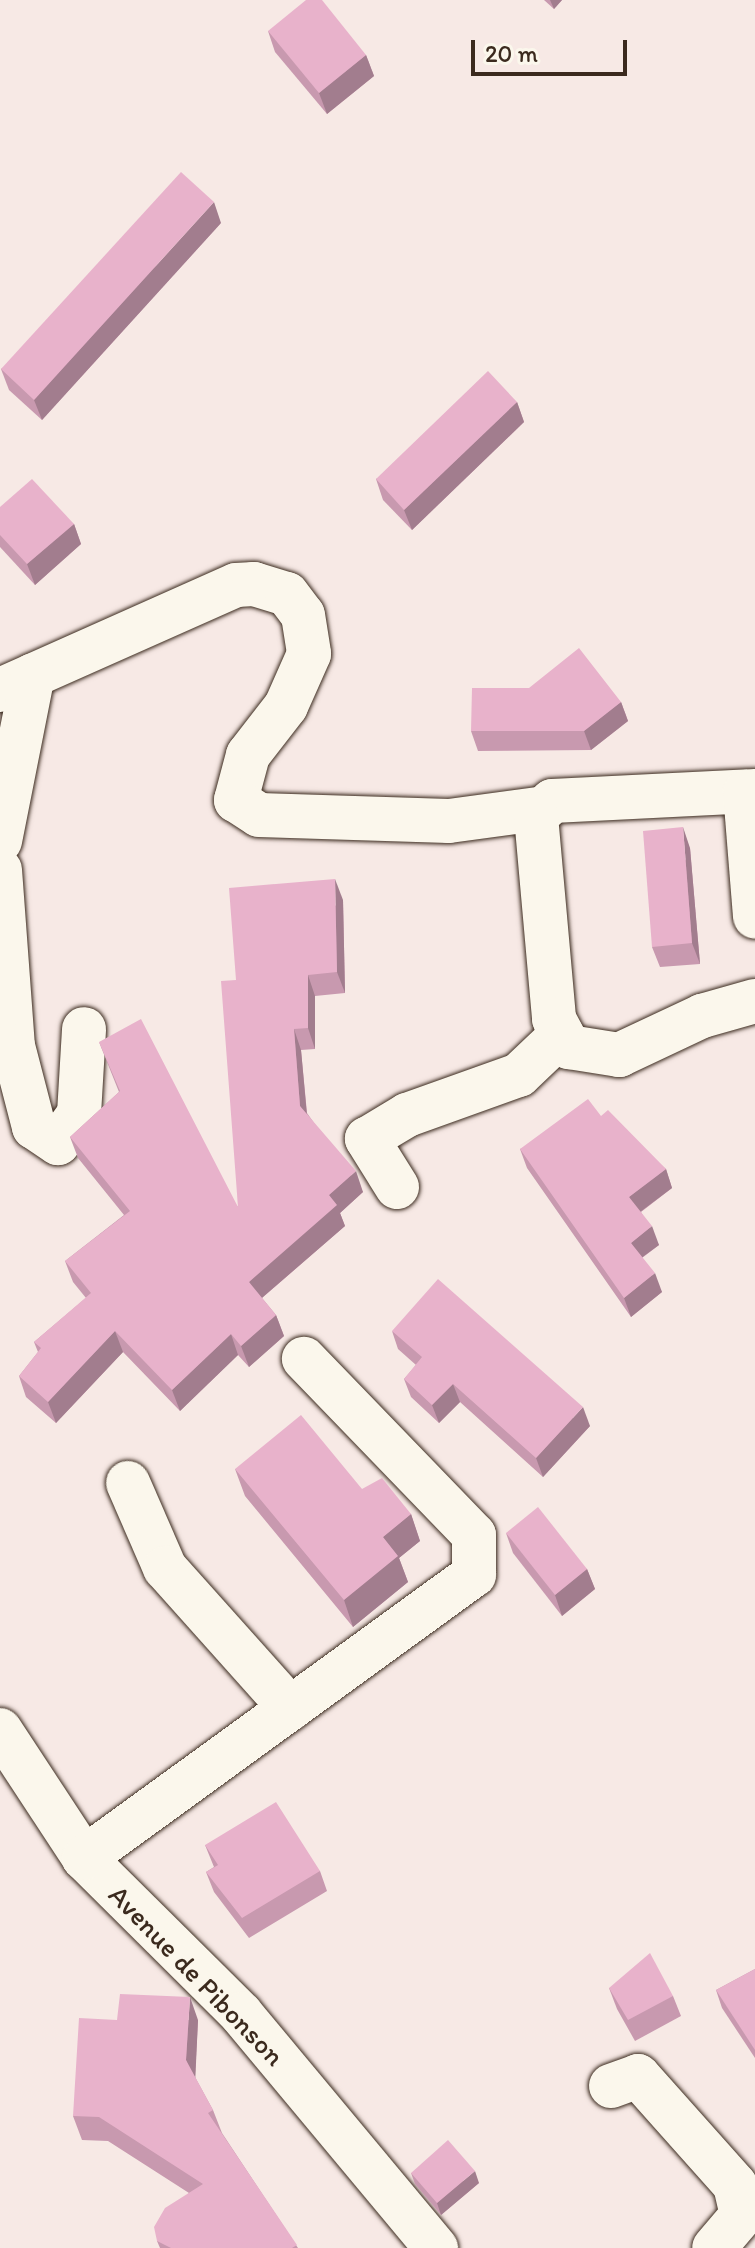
<!DOCTYPE html>
<html>
<head>
<meta charset="utf-8">
<style>
	body { margin:0 }
	#map { position:relative; width:755px; height:2248px; overflow:hidden; background:#f7e9e5; font-family:Itim,sans-serif }
	div>[style] { position:absolute }
	[style*='--x'] { left:calc(var(--x)*1px); top:calc(var(--y)*1px); width:calc(var(--w)*1px); rotate:calc(var(--a)*1deg) }
	.roads { filter:drop-shadow(0 0 2px #3b2a1e) drop-shadow(0 0 2px #3b2a1e) }
	.minor>* { height:44px; margin:-22px; padding:0 22px; transform-origin:22px; border-radius:22px; background:#fbf7ec }
	.wall>* { inset:0; background:#c899af }
	.shaded-wall>* { inset:0; background:#a27d8e }
	.building>* { inset:0; background:#e8b2cb }
	span { translate:-50% -50%; white-space:nowrap; text-align:center; line-height:1.15; -webkit-text-stroke:8px #fbf7ec; paint-order:stroke }
	.street-label { font-size:28px; color:#3b2a1e }
	.scale { position:absolute; left:471px; top:40px; width:156px; height:36px; box-sizing:border-box; border:4px solid #3b2a1e; border-top:0; padding-left:10px; font-size:24px; line-height:28px; white-space:nowrap; color:#3b2a1e; -webkit-text-stroke:6px #fbf7ec; paint-order:stroke }
</style>
</head>
<body>
<div id="map">
	<div class="roads">
		<div class="minor">
			<div style="--x:0;--y:690;--w:258;--a:-24"></div>
			<div style="--x:236;--y:585;--w:18;--a:-3"></div>
			<div style="--x:254;--y:584;--w:34;--a:17"></div>
			<div style="--x:287;--y:594;--w:26;--a:53"></div>
			<div style="--x:303;--y:615;--w:39;--a:81"></div>
			<div style="--x:309;--y:654;--w:57;--a:113.9"></div>
			<div style="--x:286;--y:706;--w:62;--a:127.8"></div>
			<div style="--x:248;--y:755;--w:47;--a:104.9"></div>
			<div style="--x:236;--y:800;--w:27;--a:33"></div>
			<div style="--x:259;--y:815;--w:190;--a:1.8"></div>
			<div style="--x:449;--y:821;--w:97;--a:-7.7"></div>
			<div style="--x:755;--y:791;--w:203;--a:177.2"></div>
			<div style="--x:552;--y:801;--w:22;--a:137"></div>
			<div style="--x:536;--y:816;--w:204;--a:84.9"></div>
			<div style="--x:554;--y:1019;--w:32;--a:62"></div>
			<div style="--x:569;--y:1047;--w:51;--a:9.1"></div>
			<div style="--x:619;--y:1055;--w:92;--a:-25.2"></div>
			<div style="--x:702;--y:1016;--w:55;--a:-15.8"></div>
			<div style="--x:745;--y:792;--w:125;--a:85.4"></div>
			<div style="--x:0;--y:841;--w:169;--a:-78.8"></div>
			<div style="--x:0;--y:870;--w:176;--a:85.8"></div>
			<div style="--x:13;--y:1046;--w:84;--a:75.5"></div>
			<div style="--x:34;--y:1127;--w:29;--a:34"></div>
			<div style="--x:58;--y:1143;--w:36;--a:-54"></div>
			<div style="--x:79;--y:1114;--w:85;--a:-86.6"></div>
			<div style="--x:397;--y:1187;--w:57;--a:-122"></div>
			<div style="--x:367;--y:1139;--w:47;--a:-31"></div>
			<div style="--x:407;--y:1115;--w:119;--a:-19.7"></div>
			<div style="--x:519;--y:1075;--w:59;--a:-43.6"></div>
			<div style="--x:128;--y:1483;--w:93;--a:66.5"></div>
			<div style="--x:165;--y:1568;--w:188;--a:48.2"></div>
			<div style="--x:0;--y:1730;--w:153;--a:56.7"></div>
			<div style="--x:84;--y:1858;--w:221;--a:44.8"></div>
			<div style="--x:241;--y:2014;--w:305;--a:50.2"></div>
			<div style="--x:84;--y:1858;--w:482;--a:-36"></div>
			<div style="--x:474;--y:1575;--w:40;--a:-90"></div>
			<div style="--x:474;--y:1535;--w:245;--a:-134"></div>
			<div style="--x:611;--y:2086;--w:29;--a:-20"></div>
			<div style="--x:638;--y:2076;--w:146;--a:48.3"></div>
			<div style="--x:735;--y:2185;--w:31;--a:77"></div>
			<div style="--x:742;--y:2215;--w:43;--a:130.3"></div>
		</div>
	</div>
	<div class="wall">
		<div style="clip-path:polygon(544px 0,562px 0,554px 9px)"></div>
		<div style="clip-path:polygon(268px 31px,366px 55px,374px 76px,327px 114px,275px 52px)"></div>
		<div style="clip-path:polygon(221px 223px,42px 420px,9px 390px,1px 369px)"></div>
		<div style="clip-path:polygon(517px 402px,524px 422px,412px 530px,383px 500px,376px 479px)"></div>
		<div style="clip-path:polygon(0 507px,74px 524px,81px 544px,35px 585px,0 547px)"></div>
		<div style="clip-path:polygon(621px 702px,628px 721px,591px 750px,478px 751px,471px 731px)"></div>
		<div style="clip-path:polygon(690px 848px,700px 964px,660px 967px,652px 947px)"></div>
		<div style="clip-path:polygon(343px 900px,345px 993px,315px 996px,315px 1049px,301px 1050px,307px 1113px,363px 1192px,340px 1213px,345px 1226px,262px 1298px,276px 1315px,284px 1336px,249px 1367px,238px 1355px,180px 1411px,123px 1352px,56px 1423px,26px 1397px,19px 1376px,38px 1352px,34px 1342px,86px 1298px,73px 1282px,65px 1261px,124px 1215px,78px 1158px,70px 1137px,119px 1092px,99px 1042px,238px 1207px,236px 980px)"></div>
		<div style="clip-path:polygon(601px 1116px,666px 1169px,672px 1188px,641px 1212px,659px 1245px,642px 1258px,662px 1292px,631px 1317px,527px 1168px,520px 1149px)"></div>
		<div style="clip-path:polygon(392px 1331px,590px 1426px,543px 1477px,460px 1402px,439px 1423px,411px 1397px,404px 1379px,416px 1365px,398px 1349px)"></div>
		<div style="clip-path:polygon(235px 1469px,362px 1489px,411px 1514px,420px 1541px,399px 1558px,408px 1582px,353px 1627px,245px 1496px)"></div>
		<div style="clip-path:polygon(506px 1533px,587px 1569px,595px 1589px,562px 1616px,513px 1553px)"></div>
		<div style="clip-path:polygon(205px 1845px,320px 1871px,327px 1891px,249px 1938px,214px 1892px,206px 1872px,214px 1867px)"></div>
		<div style="clip-path:polygon(755px 1969px,755px 2058px,722px 2008px,716px 1990px)"></div>
		<div style="clip-path:polygon(609px 1988px,673px 1996px,681px 2016px,635px 2041px,617px 2009px)"></div>
		<div style="clip-path:polygon(117px 2020px,198px 2020px,195px 2077px,213px 2110px,222px 2133px,298px 2248px,160px 2248px,157px 2241px,189px 2193px,108px 2141px,82px 2140px,73px 2116px)"></div>
		<div style="clip-path:polygon(411px 2173px,479px 2183px,441px 2215px,415px 2184px)"></div>
	</div>
	<div class="shaded-wall">
		<div style="clip-path:polygon(550px 0,562px 0,554px 9px)"></div>
		<div style="clip-path:polygon(366px 55px,374px 76px,327px 114px,319px 93px)"></div>
		<div style="clip-path:polygon(214px 202px,221px 223px,42px 420px,34px 400px)"></div>
		<div style="clip-path:polygon(517px 402px,524px 422px,412px 530px,404px 510px)"></div>
		<div style="clip-path:polygon(74px 524px,81px 544px,35px 585px,27px 564px)"></div>
		<div style="clip-path:polygon(621px 702px,628px 721px,591px 750px,584px 731px)"></div>
		<div style="clip-path:polygon(683px 827px,690px 848px,700px 964px,692px 943px)"></div>
		<div style="clip-path:polygon(335px 879px,343px 900px,345px 993px,337px 972px)"></div>
		<div style="clip-path:polygon(308px 975px,315px 996px,315px 1049px,308px 1028px)"></div>
		<div style="clip-path:polygon(294px 1029px,301px 1050px,308px 1127px,300px 1106px)"></div>
		<div style="clip-path:polygon(666px 1169px,672px 1188px,636px 1215px,629px 1197px)"></div>
		<div style="clip-path:polygon(356px 1171px,363px 1192px,340px 1213px,345px 1226px,256px 1303px,249px 1282px,329px 1195px)"></div>
		<div style="clip-path:polygon(652px 1226px,659px 1245px,637px 1261px,631px 1243px)"></div>
		<div style="clip-path:polygon(655px 1273px,662px 1292px,631px 1317px,624px 1298px)"></div>
		<div style="clip-path:polygon(276px 1315px,284px 1336px,249px 1367px,241px 1346px)"></div>
		<div style="clip-path:polygon(115px 1331px,123px 1352px,56px 1423px,48px 1402px)"></div>
		<div style="clip-path:polygon(231px 1334px,238px 1355px,180px 1411px,172px 1390px)"></div>
		<div style="clip-path:polygon(453px 1384px,460px 1402px,439px 1423px,432px 1405px)"></div>
		<div style="clip-path:polygon(583px 1407px,590px 1426px,543px 1477px,536px 1458px)"></div>
		<div style="clip-path:polygon(411px 1514px,420px 1541px,399px 1558px,408px 1582px,353px 1627px,344px 1600px,383px 1537px)"></div>
		<div style="clip-path:polygon(587px 1569px,595px 1589px,562px 1616px,555px 1595px)"></div>
		<div style="clip-path:polygon(190px 1997px,198px 2020px,195px 2084px,186px 2060px)"></div>
		<div style="clip-path:polygon(475px 2171px,479px 2183px,441px 2215px,437px 2203px)"></div>
	</div>
	<div class="building">
		<div style="clip-path:polygon(306px 0,322px 0,366px 55px,319px 93px,268px 31px)"></div>
		<div style="clip-path:polygon(181px 172px,214px 202px,34px 400px,1px 369px)"></div>
		<div style="clip-path:polygon(488px 371px,517px 402px,404px 510px,376px 479px)"></div>
		<div style="clip-path:polygon(32px 479px,74px 524px,27px 564px,0 535px,0 507px)"></div>
		<div style="clip-path:polygon(579px 648px,621px 702px,584px 731px,471px 731px,472px 688px,529px 688px)"></div>
		<div style="clip-path:polygon(683px 827px,692px 943px,652px 947px,643px 831px)"></div>
		<div style="clip-path:polygon(335px 879px,337px 972px,308px 975px,308px 1028px,294px 1029px,300px 1106px,356px 1171px,329px 1195px,337px 1205px,249px 1282px,276px 1315px,241px 1346px,231px 1334px,172px 1390px,115px 1331px,48px 1402px,19px 1376px,41px 1348px,34px 1342px,91px 1293px,65px 1261px,130px 1211px,70px 1137px,120px 1091px,99px 1042px,141px 1019px,238px 1207px,221px 981px,236px 980px,229px 888px)"></div>
		<div style="clip-path:polygon(588px 1099px,601px 1116px,608px 1110px,666px 1169px,629px 1197px,652px 1226px,631px 1243px,655px 1273px,624px 1298px,520px 1149px)"></div>
		<div style="clip-path:polygon(438px 1279px,583px 1407px,536px 1458px,453px 1384px,432px 1405px,404px 1379px,422px 1357px,392px 1331px)"></div>
		<div style="clip-path:polygon(301px 1415px,362px 1489px,382px 1478px,411px 1514px,383px 1537px,398px 1556px,344px 1600px,235px 1469px)"></div>
		<div style="clip-path:polygon(538px 1507px,587px 1569px,555px 1595px,506px 1533px)"></div>
		<div style="clip-path:polygon(276px 1802px,320px 1871px,242px 1918px,206px 1872px,218px 1865px,205px 1845px)"></div>
		<div style="clip-path:polygon(650px 1953px,673px 1996px,628px 2020px,609px 1988px)"></div>
		<div style="clip-path:polygon(755px 1969px,755px 2050px,716px 1990px)"></div>
		<div style="clip-path:polygon(120px 1994px,190px 1997px,186px 2060px,213px 2110px,208px 2113px,297px 2245px,292px 2248px,171px 2248px,157px 2241px,154px 2227px,165px 2208px,203px 2184px,99px 2117px,73px 2116px,79px 2018px,117px 2020px)"></div>
		<div style="clip-path:polygon(448px 2140px,475px 2171px,437px 2203px,411px 2173px)"></div>
	</div>
	<div class="street-label">
		<span style="left:197px;top:1975px;rotate:46deg">Avenue de Pibonson</span>
	</div>
	<div class="scale">20 m</div>
</div>
</body>
</html>
